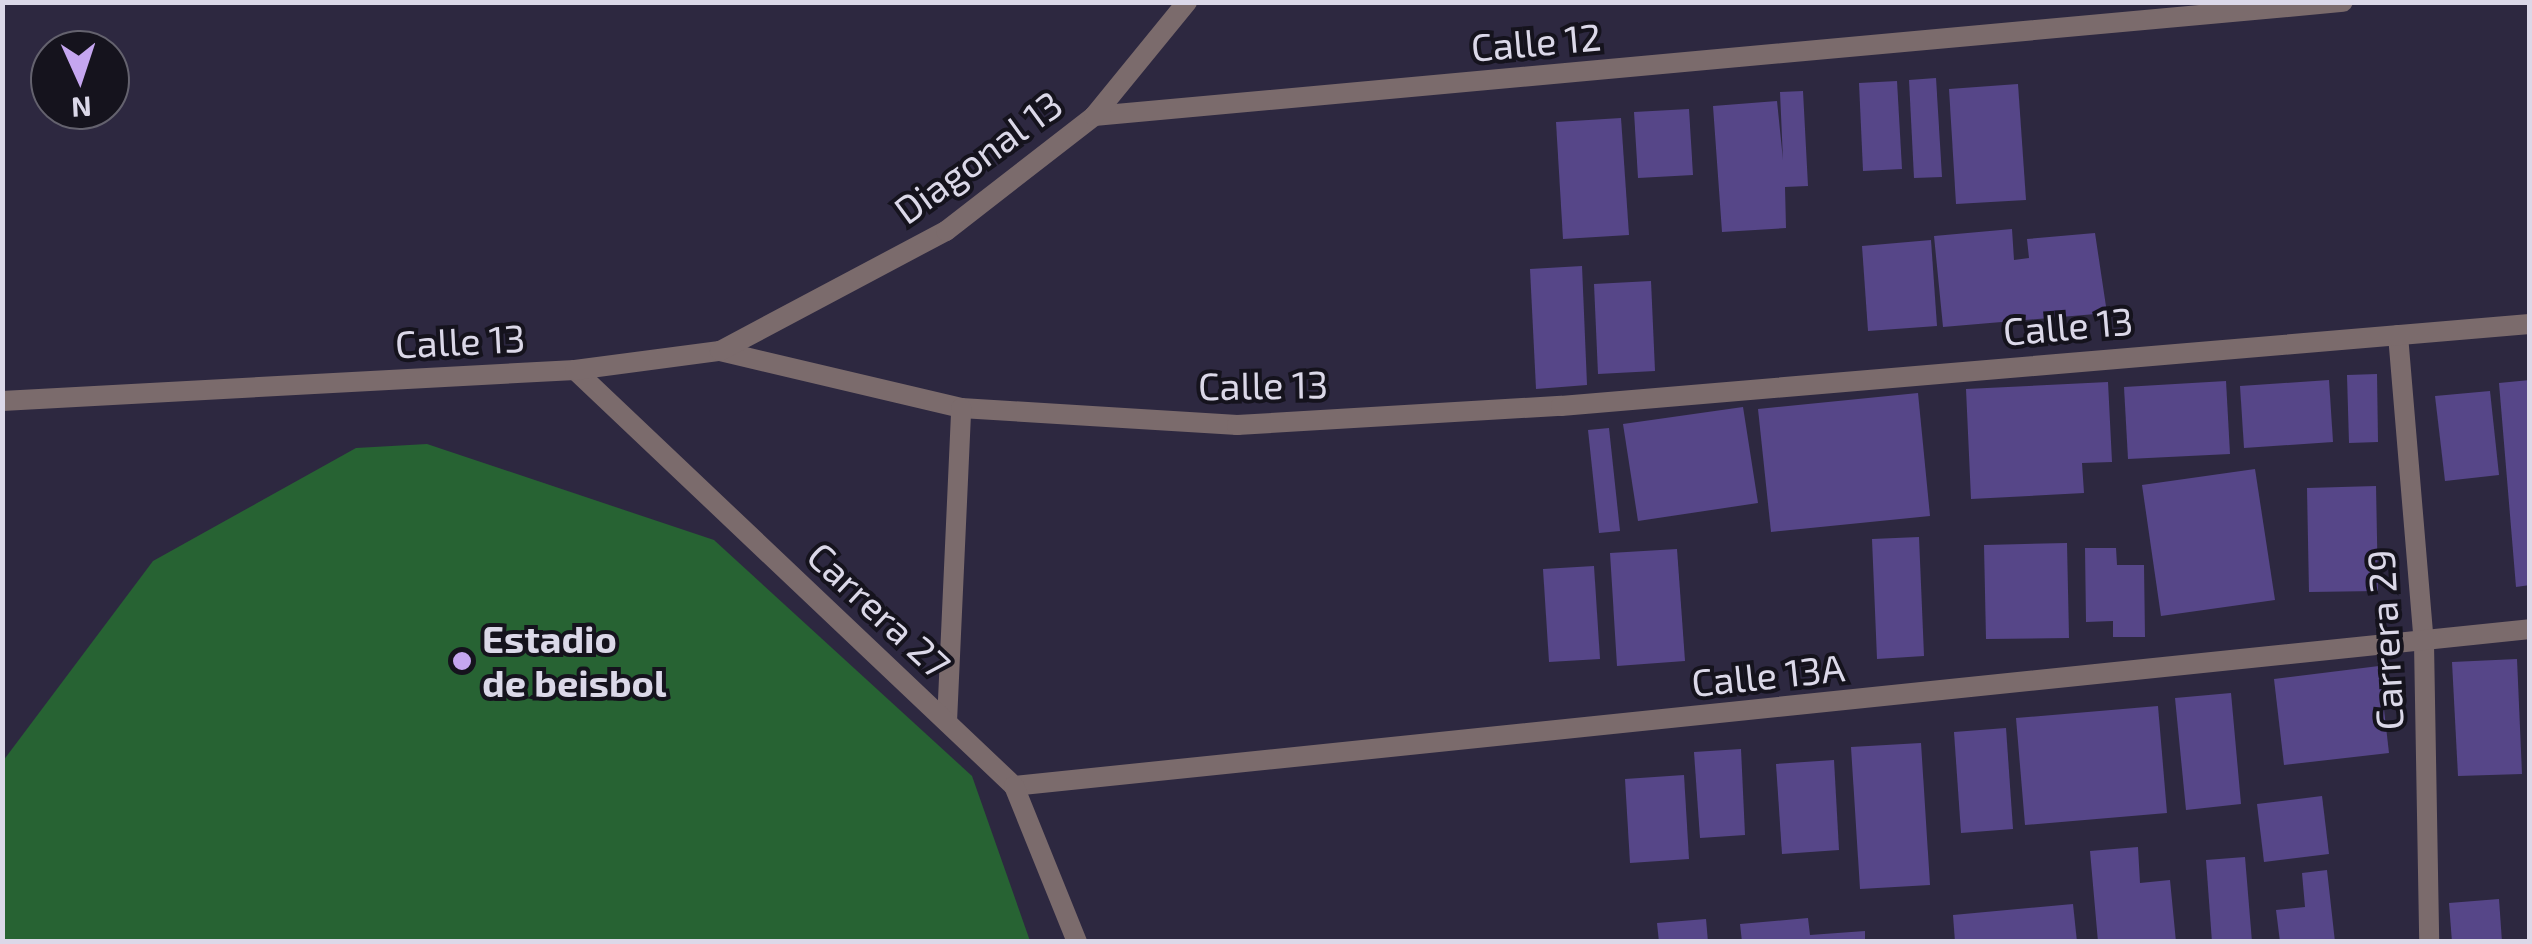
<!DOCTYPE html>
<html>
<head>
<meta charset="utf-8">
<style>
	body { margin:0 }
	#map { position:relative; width:2532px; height:944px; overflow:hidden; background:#2d2840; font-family:"Exo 2",sans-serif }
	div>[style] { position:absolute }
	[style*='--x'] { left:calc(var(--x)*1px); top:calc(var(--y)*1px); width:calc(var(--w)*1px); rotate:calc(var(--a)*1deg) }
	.green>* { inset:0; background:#276333 }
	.building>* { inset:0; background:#564688 }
	.minor>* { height:20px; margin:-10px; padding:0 10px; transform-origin:10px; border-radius:10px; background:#7b6b6c }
	.tertiary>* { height:20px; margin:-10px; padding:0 10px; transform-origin:10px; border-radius:10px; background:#7b6b6c }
	.dots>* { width:28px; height:28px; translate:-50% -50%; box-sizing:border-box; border:5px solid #15131d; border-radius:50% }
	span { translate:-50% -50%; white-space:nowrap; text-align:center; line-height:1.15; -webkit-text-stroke:8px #15131d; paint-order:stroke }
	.street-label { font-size:38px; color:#dbd8e8 }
	.poi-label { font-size:38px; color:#dbd8e8; font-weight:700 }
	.left { translate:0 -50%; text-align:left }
	.frame { position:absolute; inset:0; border:5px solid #dbd8e8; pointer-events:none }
	.north { position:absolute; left:30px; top:30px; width:100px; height:100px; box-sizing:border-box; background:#15131d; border:2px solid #64626e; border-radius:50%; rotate:177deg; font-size:28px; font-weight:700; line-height:40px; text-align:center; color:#dbd8e8 }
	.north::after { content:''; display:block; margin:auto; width:35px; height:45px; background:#c5a6f0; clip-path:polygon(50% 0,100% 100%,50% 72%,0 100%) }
</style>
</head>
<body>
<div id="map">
	<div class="green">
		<div style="clip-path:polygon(427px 444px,714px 540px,972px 776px,1030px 941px,3px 941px,3px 761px,153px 561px,356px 448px)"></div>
	</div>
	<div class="building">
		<div style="clip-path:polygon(1936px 78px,1942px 177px,1914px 178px,1909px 80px)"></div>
		<div style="clip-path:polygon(1897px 81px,1902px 169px,1863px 171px,1859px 83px)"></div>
		<div style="clip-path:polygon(2018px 84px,2026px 200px,1956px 204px,1949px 89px)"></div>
		<div style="clip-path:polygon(1803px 91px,1808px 186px,1785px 187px,1786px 228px,1722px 232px,1713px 106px,1777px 101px,1783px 160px,1780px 92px)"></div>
		<div style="clip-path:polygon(1689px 109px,1693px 175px,1638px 178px,1634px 112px)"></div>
		<div style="clip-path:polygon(1621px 118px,1629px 235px,1563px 239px,1556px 122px)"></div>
		<div style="clip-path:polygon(2012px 229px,2014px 260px,2029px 258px,2027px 239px,2095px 233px,2107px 313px,1943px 327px,1934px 236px)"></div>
		<div style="clip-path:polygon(1931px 240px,1937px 326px,1868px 331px,1862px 246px)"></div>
		<div style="clip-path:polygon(1582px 266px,1587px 385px,1536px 389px,1530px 269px)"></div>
		<div style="clip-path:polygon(1651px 281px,1655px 371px,1598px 374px,1594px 284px)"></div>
		<div style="clip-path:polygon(2377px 374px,2378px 442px,2349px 443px,2347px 375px)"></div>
		<div style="clip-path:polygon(2329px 380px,2333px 442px,2244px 448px,2240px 386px)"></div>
		<div style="clip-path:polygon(2530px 380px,2530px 585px,2516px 587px,2499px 383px)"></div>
		<div style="clip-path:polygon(2226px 381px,2230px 454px,2128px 459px,2124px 387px)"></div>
		<div style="clip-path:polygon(2108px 382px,2112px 462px,2082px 463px,2084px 493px,1971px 499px,1966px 389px)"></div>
		<div style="clip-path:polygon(2490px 391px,2499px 475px,2445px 481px,2435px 396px)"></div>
		<div style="clip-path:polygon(1918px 393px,1930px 516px,1771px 532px,1758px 409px)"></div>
		<div style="clip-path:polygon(1743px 407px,1758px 503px,1638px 521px,1623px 424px)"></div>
		<div style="clip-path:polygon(1609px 428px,1620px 531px,1599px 533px,1588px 430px)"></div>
		<div style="clip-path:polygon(2255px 469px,2275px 600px,2161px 616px,2142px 485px)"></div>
		<div style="clip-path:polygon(2376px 486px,2378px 591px,2309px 592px,2307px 488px)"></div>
		<div style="clip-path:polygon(1919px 537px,1924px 656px,1877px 659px,1872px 539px)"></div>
		<div style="clip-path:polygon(2067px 543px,2069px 638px,1986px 639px,1984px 545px)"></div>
		<div style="clip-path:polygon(2085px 548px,2116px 548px,2117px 565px,2144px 565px,2145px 637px,2113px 637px,2113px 621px,2086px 622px)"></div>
		<div style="clip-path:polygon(1677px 549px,1685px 661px,1617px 666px,1610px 553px)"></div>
		<div style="clip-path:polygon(1594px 566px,1600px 659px,1549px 662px,1543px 569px)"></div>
		<div style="clip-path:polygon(2517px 659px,2522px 774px,2458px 776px,2452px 662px)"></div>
		<div style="clip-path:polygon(2379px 666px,2389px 753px,2284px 765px,2274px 679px)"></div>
		<div style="clip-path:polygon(2231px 693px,2241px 804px,2186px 810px,2175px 698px)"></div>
		<div style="clip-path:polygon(2158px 706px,2167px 813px,2025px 825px,2016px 718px)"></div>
		<div style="clip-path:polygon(2006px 728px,2013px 829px,1961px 833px,1954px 732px)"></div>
		<div style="clip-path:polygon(1921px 743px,1930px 885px,1860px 889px,1851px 747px)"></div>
		<div style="clip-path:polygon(1741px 749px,1745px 835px,1700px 838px,1694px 752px)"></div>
		<div style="clip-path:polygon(1834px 760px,1839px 850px,1782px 854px,1776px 764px)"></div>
		<div style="clip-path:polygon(1684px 775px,1689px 859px,1630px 863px,1625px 779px)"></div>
		<div style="clip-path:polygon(2322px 796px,2329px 854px,2264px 862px,2257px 804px)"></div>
		<div style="clip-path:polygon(2138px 847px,2140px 883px,2170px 880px,2176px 942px,2098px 942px,2090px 851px)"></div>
		<div style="clip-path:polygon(2245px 857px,2252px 942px,2212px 942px,2206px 860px)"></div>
		<div style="clip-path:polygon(2327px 870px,2335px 942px,2280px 942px,2276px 910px,2305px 907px,2302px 873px)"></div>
		<div style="clip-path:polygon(2499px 899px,2502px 942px,2452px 942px,2449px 903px)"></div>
		<div style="clip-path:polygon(2073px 904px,2077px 942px,1955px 942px,1953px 915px)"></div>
		<div style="clip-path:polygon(1808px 918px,1810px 935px,1865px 931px,1865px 942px,1742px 942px,1740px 924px)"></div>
		<div style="clip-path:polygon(1706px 919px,1708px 942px,1659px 942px,1657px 923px)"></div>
	</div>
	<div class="minor">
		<div style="--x:1094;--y:116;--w:1254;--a:-5.22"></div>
		<div style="--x:2398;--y:335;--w:309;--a:85.2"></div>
		<div style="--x:2424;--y:643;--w:299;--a:89"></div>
		<div style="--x:720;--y:351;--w:248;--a:13.3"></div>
		<div style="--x:961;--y:408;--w:277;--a:3.5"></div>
		<div style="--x:1237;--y:425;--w:325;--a:-3.4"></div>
		<div style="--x:1561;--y:406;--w:972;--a:-4.84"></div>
		<div style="--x:947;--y:722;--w:314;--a:-87.4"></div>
		<div style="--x:1014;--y:786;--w:1524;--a:-5.91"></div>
	</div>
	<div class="tertiary">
		<div style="--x:575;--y:370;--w:605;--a:43.46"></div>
		<div style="--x:1014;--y:786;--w:168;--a:68"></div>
		<div style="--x:2;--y:401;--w:574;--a:-3.1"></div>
		<div style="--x:575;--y:370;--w:146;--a:-7.5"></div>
		<div style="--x:720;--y:351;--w:256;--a:-28"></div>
		<div style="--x:946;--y:231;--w:187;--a:-37.8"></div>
		<div style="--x:1094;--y:116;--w:147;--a:-50.8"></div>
	</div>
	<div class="dots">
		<div style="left:462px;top:661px;background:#c5a6f0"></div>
	</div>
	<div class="street-label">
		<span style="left:1536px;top:42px;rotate:-5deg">Calle 12</span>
		<span style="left:978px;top:157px;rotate:-36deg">Diagonal 13</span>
		<span style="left:2068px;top:326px;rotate:-5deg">Calle 13</span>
		<span style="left:460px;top:341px;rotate:-3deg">Calle 13</span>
		<span style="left:1263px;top:385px;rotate:-1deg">Calle 13</span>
		<span style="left:879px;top:610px;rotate:43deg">Carrera 27</span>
		<span style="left:2385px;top:640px;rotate:-93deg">Carrera 29</span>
		<span style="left:1768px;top:675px;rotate:-6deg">Calle 13A</span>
	</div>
	<div class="poi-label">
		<span class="left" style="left:482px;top:661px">Estadio<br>de beisbol</span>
	</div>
	<div class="frame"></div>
	<div class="north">N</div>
</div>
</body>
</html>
